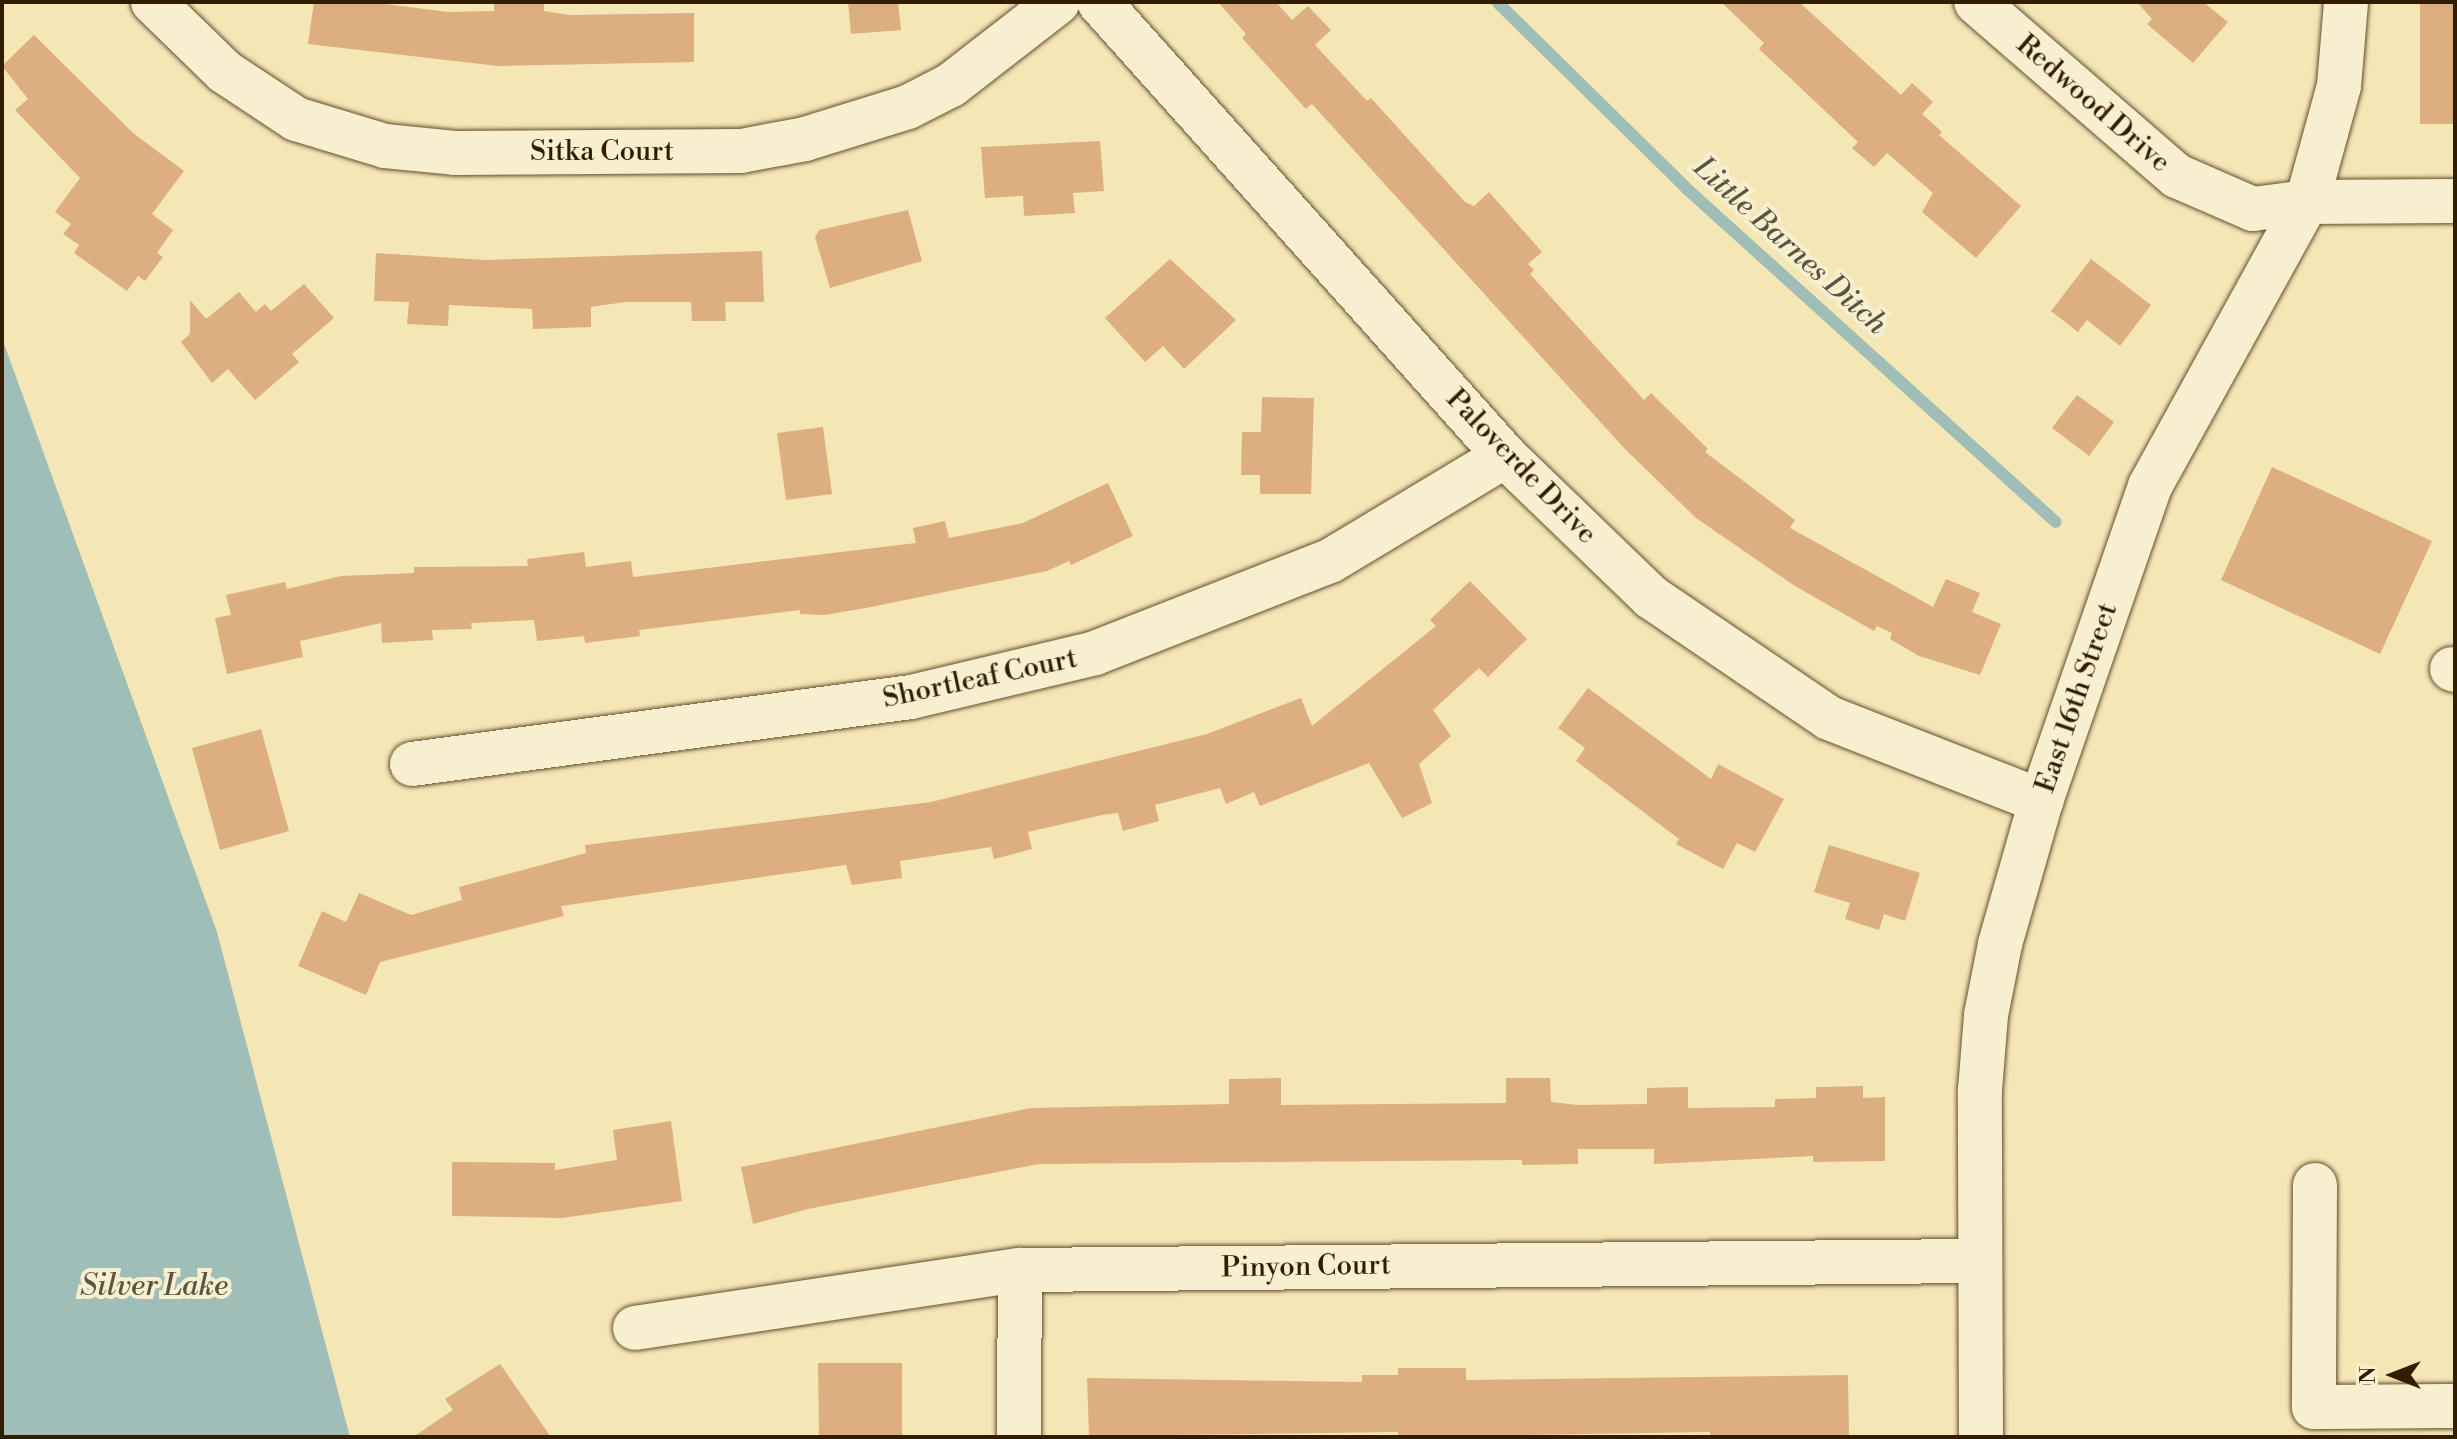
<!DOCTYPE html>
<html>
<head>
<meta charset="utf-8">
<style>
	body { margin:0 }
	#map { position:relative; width:2457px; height:1439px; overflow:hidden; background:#f5e6b6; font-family:"Libre Bodoni",serif }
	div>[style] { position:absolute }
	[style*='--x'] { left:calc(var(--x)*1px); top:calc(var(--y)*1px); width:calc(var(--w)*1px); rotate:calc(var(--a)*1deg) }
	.water>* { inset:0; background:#9fbeb7 }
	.stream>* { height:12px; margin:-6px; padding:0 6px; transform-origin:6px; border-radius:6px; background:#9fbeb7 }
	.building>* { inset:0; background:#dcae80 }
	.roads { filter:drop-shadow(0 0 2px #644f2e) drop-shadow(0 0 2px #644f2e) }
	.minor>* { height:44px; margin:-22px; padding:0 22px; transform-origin:22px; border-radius:22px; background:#f8efd0 }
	span { translate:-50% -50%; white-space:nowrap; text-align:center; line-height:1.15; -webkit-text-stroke:8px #f8efd0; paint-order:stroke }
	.street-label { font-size:28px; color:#331d01 }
	.water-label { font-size:30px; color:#595541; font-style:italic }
	.frame { position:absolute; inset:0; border:4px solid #331d01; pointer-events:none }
	.north { position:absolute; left:2353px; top:1335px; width:80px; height:80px; -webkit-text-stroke:6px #f8efd0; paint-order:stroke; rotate:270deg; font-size:22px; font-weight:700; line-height:32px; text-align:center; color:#331d01 }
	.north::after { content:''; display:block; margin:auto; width:28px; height:36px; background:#331d01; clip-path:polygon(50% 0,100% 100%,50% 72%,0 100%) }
</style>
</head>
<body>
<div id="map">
	<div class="water">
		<div style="clip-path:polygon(2px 338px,217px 932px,350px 1437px,2px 1437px)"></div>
	</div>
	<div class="stream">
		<div style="--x:1497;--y:2;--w:265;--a:44.5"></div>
		<div style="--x:1686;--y:188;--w:498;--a:42.1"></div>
	</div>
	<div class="building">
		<div style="clip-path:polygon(314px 2px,370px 2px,448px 12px,494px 11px,494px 2px,544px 2px,544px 11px,569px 15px,694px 13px,694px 62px,498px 66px,308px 44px)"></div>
		<div style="clip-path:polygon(848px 2px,898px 2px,901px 30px,851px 34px)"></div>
		<div style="clip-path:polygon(1218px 2px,1276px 2px,1292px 20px,1308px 6px,1331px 30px,1315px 45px,1367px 101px,1371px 98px,1465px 202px,1474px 206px,1489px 192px,1542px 252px,1528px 264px,1534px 270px,1530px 274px,1644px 400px,1651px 393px,1708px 449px,1705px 452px,1795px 520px,1790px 528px,1933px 607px,1946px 579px,1980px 593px,1972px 612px,2001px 624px,1980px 675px,1919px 656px,1890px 639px,1892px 633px,1877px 626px,1874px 631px,1795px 586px,1696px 518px,1624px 448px,1312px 104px,1306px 109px,1242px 38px,1246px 34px)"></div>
		<div style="clip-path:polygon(1721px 2px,1799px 2px,1901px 95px,1912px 83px,1933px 102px,1922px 114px,1942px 132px,1939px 135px,2021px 206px,1976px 258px,1922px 212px,1933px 193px,1887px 153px,1874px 167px,1852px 148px,1858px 142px,1759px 49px,1764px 43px)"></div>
		<div style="clip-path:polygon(2137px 2px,2203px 2px,2228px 22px,2193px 63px,2147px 24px,2152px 19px)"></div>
		<div style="clip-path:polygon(2420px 2px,2455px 2px,2455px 124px,2420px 124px)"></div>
		<div style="clip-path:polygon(34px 35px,133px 133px,184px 171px,152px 214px,173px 230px,157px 253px,163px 257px,145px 281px,138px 276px,127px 291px,74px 253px,79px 245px,63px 234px,71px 224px,55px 212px,80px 178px,15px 110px,28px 99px,2px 66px)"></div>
		<div style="clip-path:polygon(1100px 141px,1104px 191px,1073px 193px,1075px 213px,1024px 216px,1023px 196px,985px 198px,981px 147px)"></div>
		<div style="clip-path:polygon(908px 210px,922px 261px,830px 288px,815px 237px,819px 230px)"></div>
		<div style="clip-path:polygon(762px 251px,764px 302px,725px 302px,726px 321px,692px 321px,691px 302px,625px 302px,591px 307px,591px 327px,533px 329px,532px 309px,449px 305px,448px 326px,407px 324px,409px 302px,374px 301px,376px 253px,486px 260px)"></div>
		<div style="clip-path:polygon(1170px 259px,1236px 320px,1184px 369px,1163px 346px,1145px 362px,1105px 318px)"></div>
		<div style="clip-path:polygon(2091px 259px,2151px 305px,2120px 346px,2087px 320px,2078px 332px,2051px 311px)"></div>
		<div style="clip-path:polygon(304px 284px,334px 318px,292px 354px,299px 362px,255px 400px,228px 369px,212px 383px,181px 342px,190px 334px,190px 300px,206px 319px,239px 292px,256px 312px,265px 304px,271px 311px)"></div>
		<div style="clip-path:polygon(2077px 395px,2114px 422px,2089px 456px,2052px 428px)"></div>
		<div style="clip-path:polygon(1262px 397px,1314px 398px,1311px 494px,1260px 494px,1260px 475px,1241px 475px,1242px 432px,1261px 432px)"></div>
		<div style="clip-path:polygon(823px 427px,832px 494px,786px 500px,777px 433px)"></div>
		<div style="clip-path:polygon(2272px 467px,2432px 541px,2380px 654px,2221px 580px)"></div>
		<div style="clip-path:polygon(1108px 483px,1133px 536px,1071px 565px,1069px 561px,1047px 571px,866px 608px,824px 615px,800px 614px,800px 610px,639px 630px,640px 636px,585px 643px,584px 636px,537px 641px,534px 620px,471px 623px,472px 629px,432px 630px,433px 640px,382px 643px,381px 623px,300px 641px,303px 657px,227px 674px,215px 618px,231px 615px,226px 595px,285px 582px,287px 589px,341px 576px,414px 573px,414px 567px,528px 566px,527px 559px,584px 552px,586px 567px,631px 561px,633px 577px,916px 543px,913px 528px,945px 521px,949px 538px,1023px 523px)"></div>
		<div style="clip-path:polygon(1470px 581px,1527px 639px,1488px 677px,1479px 668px,1433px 710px,1451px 736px,1419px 764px,1432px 803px,1402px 818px,1369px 763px,1260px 806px,1254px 792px,1226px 804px,1220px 788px,1155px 805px,1159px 821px,1123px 831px,1118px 813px,1102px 815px,1028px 832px,1032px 849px,994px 859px,991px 847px,900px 861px,902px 878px,852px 885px,846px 865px,561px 906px,564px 916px,380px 962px,366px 995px,298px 966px,322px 911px,346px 922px,359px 893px,411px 915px,462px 900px,459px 887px,586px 853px,585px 845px,931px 802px,1207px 734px,1301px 698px,1312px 726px,1436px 626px,1430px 620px)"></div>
		<div style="clip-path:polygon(1588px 688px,1711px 779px,1718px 764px,1784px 799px,1755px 852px,1737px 843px,1723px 869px,1676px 844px,1679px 839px,1576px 761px,1585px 748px,1558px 728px)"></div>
		<div style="clip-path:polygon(261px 729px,289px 831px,220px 850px,192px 748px)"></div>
		<div style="clip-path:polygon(1829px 845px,1920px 873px,1905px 921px,1884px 914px,1879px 930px,1845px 919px,1850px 903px,1814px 892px)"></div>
		<div style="clip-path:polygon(1281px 1078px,1281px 1105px,1506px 1103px,1506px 1078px,1550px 1078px,1551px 1102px,1578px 1105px,1647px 1104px,1647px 1088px,1688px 1087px,1688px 1108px,1775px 1107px,1775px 1099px,1816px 1098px,1816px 1087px,1863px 1086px,1863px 1098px,1885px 1097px,1885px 1161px,1813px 1162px,1813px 1156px,1654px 1164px,1654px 1149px,1578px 1149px,1578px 1164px,1522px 1165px,1522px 1160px,1039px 1164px,808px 1209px,753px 1224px,741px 1167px,1031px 1108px,1229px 1104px,1229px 1079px)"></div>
		<div style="clip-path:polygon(671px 1121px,682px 1201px,562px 1218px,452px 1216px,452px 1162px,555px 1163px,555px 1170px,617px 1160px,613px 1130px)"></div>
		<div style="clip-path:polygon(818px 1363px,902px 1363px,902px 1437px,819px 1437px)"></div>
		<div style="clip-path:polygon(500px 1364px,551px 1437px,413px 1437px,453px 1410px,445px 1399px)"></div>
		<div style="clip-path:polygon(1398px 1368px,1466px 1368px,1466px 1380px,1848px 1375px,1849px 1437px,1710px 1437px,1710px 1432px,1398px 1437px,1398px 1432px,1089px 1436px,1087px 1378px,1362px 1382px,1362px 1375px,1398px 1375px)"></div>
	</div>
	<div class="roads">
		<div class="minor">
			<div style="--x:153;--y:2;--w:100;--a:44.2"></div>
			<div style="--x:225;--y:72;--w:85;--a:33.5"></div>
			<div style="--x:296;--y:119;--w:93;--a:16.9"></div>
			<div style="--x:385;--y:146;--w:70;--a:5.7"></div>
			<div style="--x:455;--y:153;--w:286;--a:-0.4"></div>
			<div style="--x:741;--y:151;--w:65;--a:-10.6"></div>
			<div style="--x:805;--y:139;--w:108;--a:-17.3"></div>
			<div style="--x:908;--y:107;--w:48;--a:-27.1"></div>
			<div style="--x:951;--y:85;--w:135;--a:-37.8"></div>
			<div style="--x:1099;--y:2;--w:609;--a:48.19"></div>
			<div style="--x:1505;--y:456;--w:203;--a:44"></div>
			<div style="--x:1651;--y:597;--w:215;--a:34.2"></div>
			<div style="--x:1829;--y:718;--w:228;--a:21.4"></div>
			<div style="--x:1976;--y:2;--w:266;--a:40.9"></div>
			<div style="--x:2177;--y:176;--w:83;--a:23.5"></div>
			<div style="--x:2253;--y:209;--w:54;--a:-7.4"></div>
			<div style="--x:2307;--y:202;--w:148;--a:-0.4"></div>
			<div style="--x:2452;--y:669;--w:3;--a:18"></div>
			<div style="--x:412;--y:764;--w:503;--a:-7.65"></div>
			<div style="--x:911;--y:697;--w:189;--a:-13.4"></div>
			<div style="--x:1095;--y:653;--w:252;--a:-21.4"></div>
			<div style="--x:1330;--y:561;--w:204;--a:-31"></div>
			<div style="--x:2315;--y:1185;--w:222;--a:90.3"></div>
			<div style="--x:2314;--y:1407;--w:141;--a:-0.4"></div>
			<div style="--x:635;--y:1328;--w:389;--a:-8.6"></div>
			<div style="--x:1020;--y:1270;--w:960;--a:-0.54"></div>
			<div style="--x:1019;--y:1437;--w:167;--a:-89.7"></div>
			<div style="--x:1981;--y:1437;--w:347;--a:-90.2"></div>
			<div style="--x:1980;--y:1090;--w:75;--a:-85.4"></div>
			<div style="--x:1986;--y:1015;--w:72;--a:-78.8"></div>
			<div style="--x:2000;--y:944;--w:149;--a:-74"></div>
			<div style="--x:2041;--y:801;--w:333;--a:-70.9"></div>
			<div style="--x:2150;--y:486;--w:325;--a:-61.1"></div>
			<div style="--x:2307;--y:202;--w:120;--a:-74.6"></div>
			<div style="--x:2339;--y:86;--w:84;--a:-85.2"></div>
		</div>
	</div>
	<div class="street-label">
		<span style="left:2093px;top:104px;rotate:41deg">Redwood Drive</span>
		<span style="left:602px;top:152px">Sitka Court</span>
		<span style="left:1521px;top:467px;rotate:46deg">Paloverde Drive</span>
		<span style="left:980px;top:679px;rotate:-12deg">Shortleaf Court</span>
		<span style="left:2077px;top:698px;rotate:-71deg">East 16th Street</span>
		<span style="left:1306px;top:1267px;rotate:-1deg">Pinyon Court</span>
	</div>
	<div class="water-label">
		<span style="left:1790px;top:246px;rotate:42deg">Little Barnes Ditch</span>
		<span style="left:154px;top:1286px">Silver Lake</span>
	</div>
	<div class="frame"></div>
	<div class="north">N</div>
</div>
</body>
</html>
